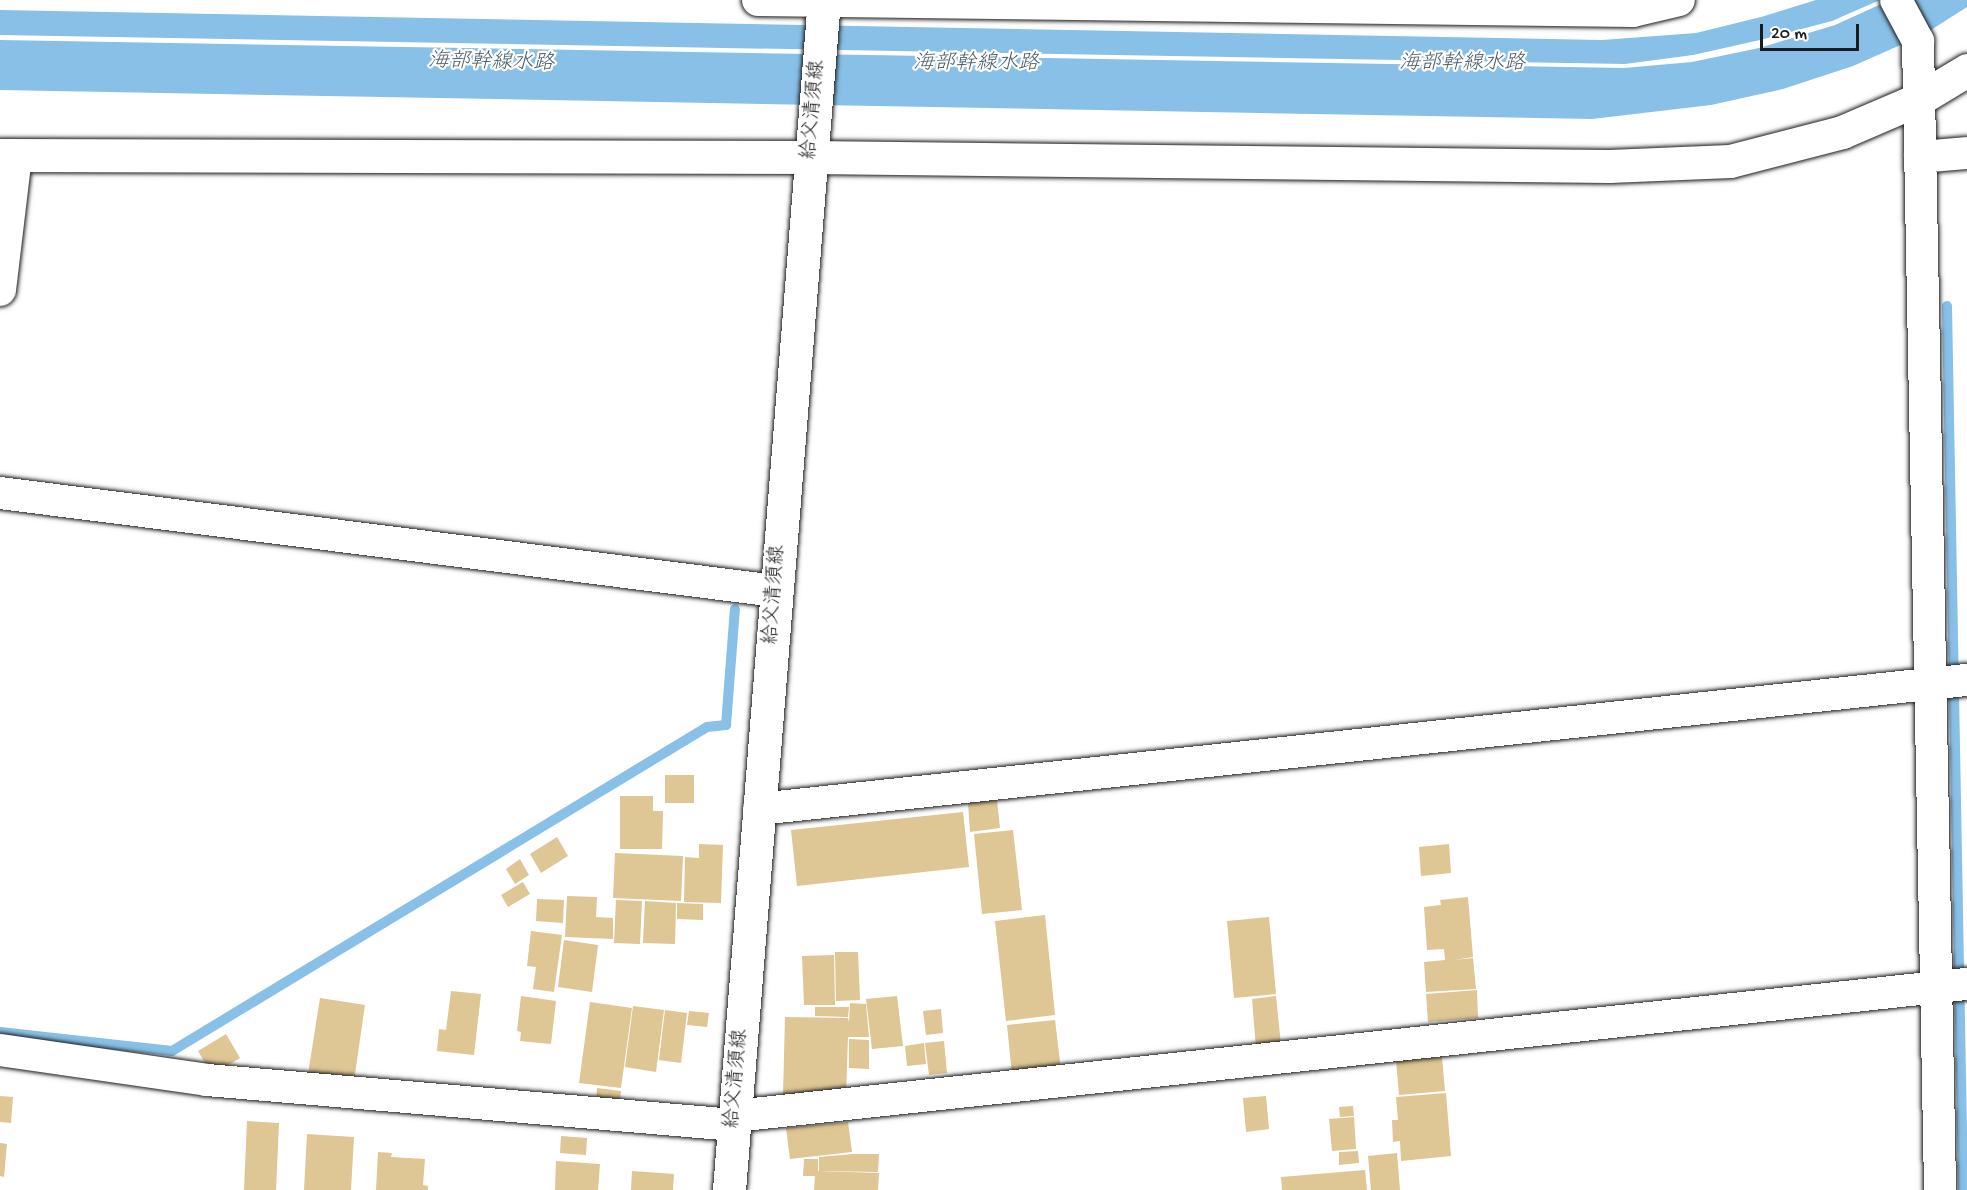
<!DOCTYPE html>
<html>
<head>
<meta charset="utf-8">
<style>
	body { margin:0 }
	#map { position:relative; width:1967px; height:1190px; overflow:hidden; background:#fff; font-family:"Gochi Hand","Klee One",sans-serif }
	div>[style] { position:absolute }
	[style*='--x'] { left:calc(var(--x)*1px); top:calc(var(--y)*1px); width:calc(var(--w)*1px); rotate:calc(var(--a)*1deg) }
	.water>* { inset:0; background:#89c0e7 }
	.stream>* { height:10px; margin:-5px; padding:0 5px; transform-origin:5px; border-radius:5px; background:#89c0e7 }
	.building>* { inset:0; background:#dec695 }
	.roads { filter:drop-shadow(0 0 2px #1c1c1c) drop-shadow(0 0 2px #1c1c1c) }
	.street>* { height:32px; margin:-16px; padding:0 16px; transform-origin:16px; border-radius:16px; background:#fff }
	.secondary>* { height:33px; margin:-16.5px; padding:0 16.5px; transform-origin:16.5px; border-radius:16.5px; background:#fff }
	span { translate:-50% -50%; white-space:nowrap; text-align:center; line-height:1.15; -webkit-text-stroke:4.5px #fff; paint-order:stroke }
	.street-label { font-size:20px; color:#1c1c1c }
	.water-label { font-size:21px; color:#485e6d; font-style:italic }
	.scale { position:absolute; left:1760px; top:24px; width:99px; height:27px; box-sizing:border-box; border:3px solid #1c1c1c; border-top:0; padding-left:8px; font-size:18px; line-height:21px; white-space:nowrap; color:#1c1c1c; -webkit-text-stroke:4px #fff; paint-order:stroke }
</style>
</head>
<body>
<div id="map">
	<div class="water">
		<div style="clip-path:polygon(1816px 0,1880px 0,1832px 21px,1760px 40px,1693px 55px,1625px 64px,0 35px,0 10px,1602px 40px,1696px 33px,1761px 17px)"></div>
		<div style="clip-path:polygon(1890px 0,1967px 0,1967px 7px,1923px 35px,1853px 66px,1783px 89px,1711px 105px,1592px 119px,0 90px,0 40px,1624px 68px,1692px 62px,1759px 48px,1835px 25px)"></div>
	</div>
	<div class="stream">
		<div style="--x:1947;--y:306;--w:884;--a:88.96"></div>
		<div style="--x:0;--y:1032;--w:173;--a:6.3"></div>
		<div style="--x:172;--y:1051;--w:625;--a:-31.2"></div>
		<div style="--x:707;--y:727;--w:19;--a:-6"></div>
		<div style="--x:726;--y:725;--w:116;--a:-85.6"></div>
	</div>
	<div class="building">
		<div style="clip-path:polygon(665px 775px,694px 775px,694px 803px,665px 803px)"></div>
		<div style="clip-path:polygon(620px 796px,653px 796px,653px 811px,663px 811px,662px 849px,620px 849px)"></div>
		<div style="clip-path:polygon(997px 800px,1000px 828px,970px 832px,968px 803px)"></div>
		<div style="clip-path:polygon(963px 812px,969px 867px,797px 886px,791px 830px)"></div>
		<div style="clip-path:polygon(1013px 830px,1022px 910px,982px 914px,974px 834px)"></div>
		<div style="clip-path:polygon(557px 837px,568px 856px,541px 873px,530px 854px)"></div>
		<div style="clip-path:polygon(699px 844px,723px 845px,721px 903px,684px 902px,685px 857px,699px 858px)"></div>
		<div style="clip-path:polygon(1449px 844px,1451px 873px,1421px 876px,1419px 847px)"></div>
		<div style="clip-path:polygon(615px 853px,683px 856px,681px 901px,613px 898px)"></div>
		<div style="clip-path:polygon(520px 859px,529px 875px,515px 884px,506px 869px)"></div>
		<div style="clip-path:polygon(523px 882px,530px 894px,508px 907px,501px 895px)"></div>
		<div style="clip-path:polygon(567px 896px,597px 897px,596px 917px,613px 918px,613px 939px,565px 937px)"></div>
		<div style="clip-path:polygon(1468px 897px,1473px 957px,1454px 960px,1473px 958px,1476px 989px,1426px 992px,1424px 962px,1445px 960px,1444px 949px,1427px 950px,1424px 907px,1441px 905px,1440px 900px)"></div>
		<div style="clip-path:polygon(537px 899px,564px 900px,563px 923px,536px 921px)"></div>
		<div style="clip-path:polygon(616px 900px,642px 901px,640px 944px,614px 943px)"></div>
		<div style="clip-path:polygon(645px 901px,676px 903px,675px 944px,643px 943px)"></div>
		<div style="clip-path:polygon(677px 903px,703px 904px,703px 920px,677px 919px)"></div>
		<div style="clip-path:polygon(1045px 915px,1055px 1015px,1006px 1021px,995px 921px)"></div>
		<div style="clip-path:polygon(1269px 917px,1276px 994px,1234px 998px,1227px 921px)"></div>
		<div style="clip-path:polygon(531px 931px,562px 935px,554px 992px,533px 989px,536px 967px,527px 966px)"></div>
		<div style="clip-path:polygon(564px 940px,598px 945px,592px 992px,558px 987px)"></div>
		<div style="clip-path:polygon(835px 952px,858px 952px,860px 1000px,836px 1001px)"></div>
		<div style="clip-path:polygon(834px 955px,835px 1005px,804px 1005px,802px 956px)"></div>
		<div style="clip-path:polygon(1477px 990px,1478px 1018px,1428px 1022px,1426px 994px)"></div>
		<div style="clip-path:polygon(451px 991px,481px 994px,474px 1055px,437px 1051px,439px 1029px,446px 1030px)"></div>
		<div style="clip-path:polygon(521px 996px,556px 1001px,551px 1044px,520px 1041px,521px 1032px,517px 1031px)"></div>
		<div style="clip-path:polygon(897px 996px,903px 1046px,872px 1049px,866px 999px)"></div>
		<div style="clip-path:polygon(1276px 996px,1281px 1045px,1256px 1048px,1252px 999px)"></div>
		<div style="clip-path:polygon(320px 998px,365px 1005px,354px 1081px,308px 1074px)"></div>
		<div style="clip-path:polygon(590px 1002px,632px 1008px,621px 1088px,579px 1083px)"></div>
		<div style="clip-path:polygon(850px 1003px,866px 1004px,869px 1037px,848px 1037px,846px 1096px,783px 1095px,785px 1017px,848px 1018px,849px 1022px)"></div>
		<div style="clip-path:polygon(633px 1006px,664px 1010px,656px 1072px,625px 1067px)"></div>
		<div style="clip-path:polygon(815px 1007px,849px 1007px,848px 1017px,815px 1016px)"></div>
		<div style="clip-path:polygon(941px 1009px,943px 1033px,926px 1035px,923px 1011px)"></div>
		<div style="clip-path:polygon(665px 1010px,687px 1013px,681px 1063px,659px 1060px)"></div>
		<div style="clip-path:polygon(689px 1011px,709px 1013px,707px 1027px,687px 1025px)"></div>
		<div style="clip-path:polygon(1055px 1020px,1061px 1070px,1012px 1075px,1007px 1025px)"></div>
		<div style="clip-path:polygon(226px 1034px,240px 1058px,212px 1075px,198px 1051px)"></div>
		<div style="clip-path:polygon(849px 1039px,869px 1040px,869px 1069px,849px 1068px)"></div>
		<div style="clip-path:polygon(944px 1041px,947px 1073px,929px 1075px,925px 1043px)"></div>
		<div style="clip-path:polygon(924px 1043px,926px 1064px,907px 1066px,905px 1046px)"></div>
		<div style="clip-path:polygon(1442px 1057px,1445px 1091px,1399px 1095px,1396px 1061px)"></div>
		<div style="clip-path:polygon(597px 1088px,621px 1091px,619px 1109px,596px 1106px)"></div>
		<div style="clip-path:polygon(1446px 1093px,1451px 1156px,1401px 1161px,1400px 1141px,1393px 1142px,1392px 1120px,1398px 1120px,1396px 1097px)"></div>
		<div style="clip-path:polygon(0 1096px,13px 1097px,11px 1123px,0 1122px)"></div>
		<div style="clip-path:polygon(1266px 1096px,1269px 1129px,1246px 1132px,1243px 1098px)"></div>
		<div style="clip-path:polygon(1353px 1106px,1354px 1116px,1340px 1117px,1339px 1107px)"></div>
		<div style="clip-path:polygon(1354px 1117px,1356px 1149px,1332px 1151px,1329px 1119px)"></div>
		<div style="clip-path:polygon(247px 1121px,279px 1123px,276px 1190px,244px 1190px)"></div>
		<div style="clip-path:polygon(848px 1122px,852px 1152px,790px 1159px,786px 1128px)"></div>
		<div style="clip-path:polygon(307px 1134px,354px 1137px,351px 1190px,304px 1190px)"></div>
		<div style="clip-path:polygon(561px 1136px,587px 1138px,586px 1155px,560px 1153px)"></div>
		<div style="clip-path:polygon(0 1143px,7px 1144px,4px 1177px,0 1176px)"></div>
		<div style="clip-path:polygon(1358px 1151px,1359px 1163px,1339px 1165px,1339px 1152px)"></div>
		<div style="clip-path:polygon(378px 1152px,392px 1153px,391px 1157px,425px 1159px,423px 1185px,428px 1186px,428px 1190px,376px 1190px)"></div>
		<div style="clip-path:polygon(1397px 1153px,1400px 1190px,1371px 1190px,1368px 1156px)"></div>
		<div style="clip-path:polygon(853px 1154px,879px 1154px,878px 1172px,819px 1171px,819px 1157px)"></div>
		<div style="clip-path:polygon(804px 1159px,818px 1159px,818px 1171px,879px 1173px,878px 1190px,814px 1190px,815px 1176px,803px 1176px)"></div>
		<div style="clip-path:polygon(556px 1161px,600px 1164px,598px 1190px,555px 1190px)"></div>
		<div style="clip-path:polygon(1365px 1170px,1367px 1190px,1282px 1190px,1281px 1177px)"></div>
		<div style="clip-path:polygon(632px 1171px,674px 1174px,673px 1190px,631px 1190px)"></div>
	</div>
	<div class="roads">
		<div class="street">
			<div style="--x:758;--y:0;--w:875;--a:0.72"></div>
			<div style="--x:1633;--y:11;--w:47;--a:-13.4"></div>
			<div style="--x:1896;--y:0;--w:47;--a:61.8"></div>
			<div style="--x:1918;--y:41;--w:1149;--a:88.9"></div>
			<div style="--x:1920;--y:157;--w:47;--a:-4.9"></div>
			<div style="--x:0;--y:290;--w:135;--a:-83.2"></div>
			<div style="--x:0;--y:493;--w:782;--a:7.2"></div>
			<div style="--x:759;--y:809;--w:1215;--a:-6.1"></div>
			<div style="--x:0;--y:1050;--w:209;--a:8.2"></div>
			<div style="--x:207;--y:1080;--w:529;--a:4.88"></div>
			<div style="--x:735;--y:1116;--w:1239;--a:-6.12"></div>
		</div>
		<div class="secondary">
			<div style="--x:0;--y:155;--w:810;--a:0.14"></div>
			<div style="--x:810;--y:157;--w:799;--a:0.65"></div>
			<div style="--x:1609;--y:166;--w:121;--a:-2.4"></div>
			<div style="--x:1730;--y:161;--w:116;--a:-14.5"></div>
			<div style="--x:1842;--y:132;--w:84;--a:-23.2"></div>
			<div style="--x:1919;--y:99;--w:56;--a:-31.1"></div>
			<div style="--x:729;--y:1190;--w:1194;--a:-85.44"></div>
		</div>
	</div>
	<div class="street-label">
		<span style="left:814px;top:110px;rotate:-85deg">給父清須線</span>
		<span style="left:775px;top:595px;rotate:-86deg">給父清須線</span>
		<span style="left:737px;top:1079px;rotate:-85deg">給父清須線</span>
	</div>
	<div class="water-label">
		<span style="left:491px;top:64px;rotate:1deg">海部幹線水路</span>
		<span style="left:976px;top:65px">海部幹線水路</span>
		<span style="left:1462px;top:65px">海部幹線水路</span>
	</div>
	<div class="scale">20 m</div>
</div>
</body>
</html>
